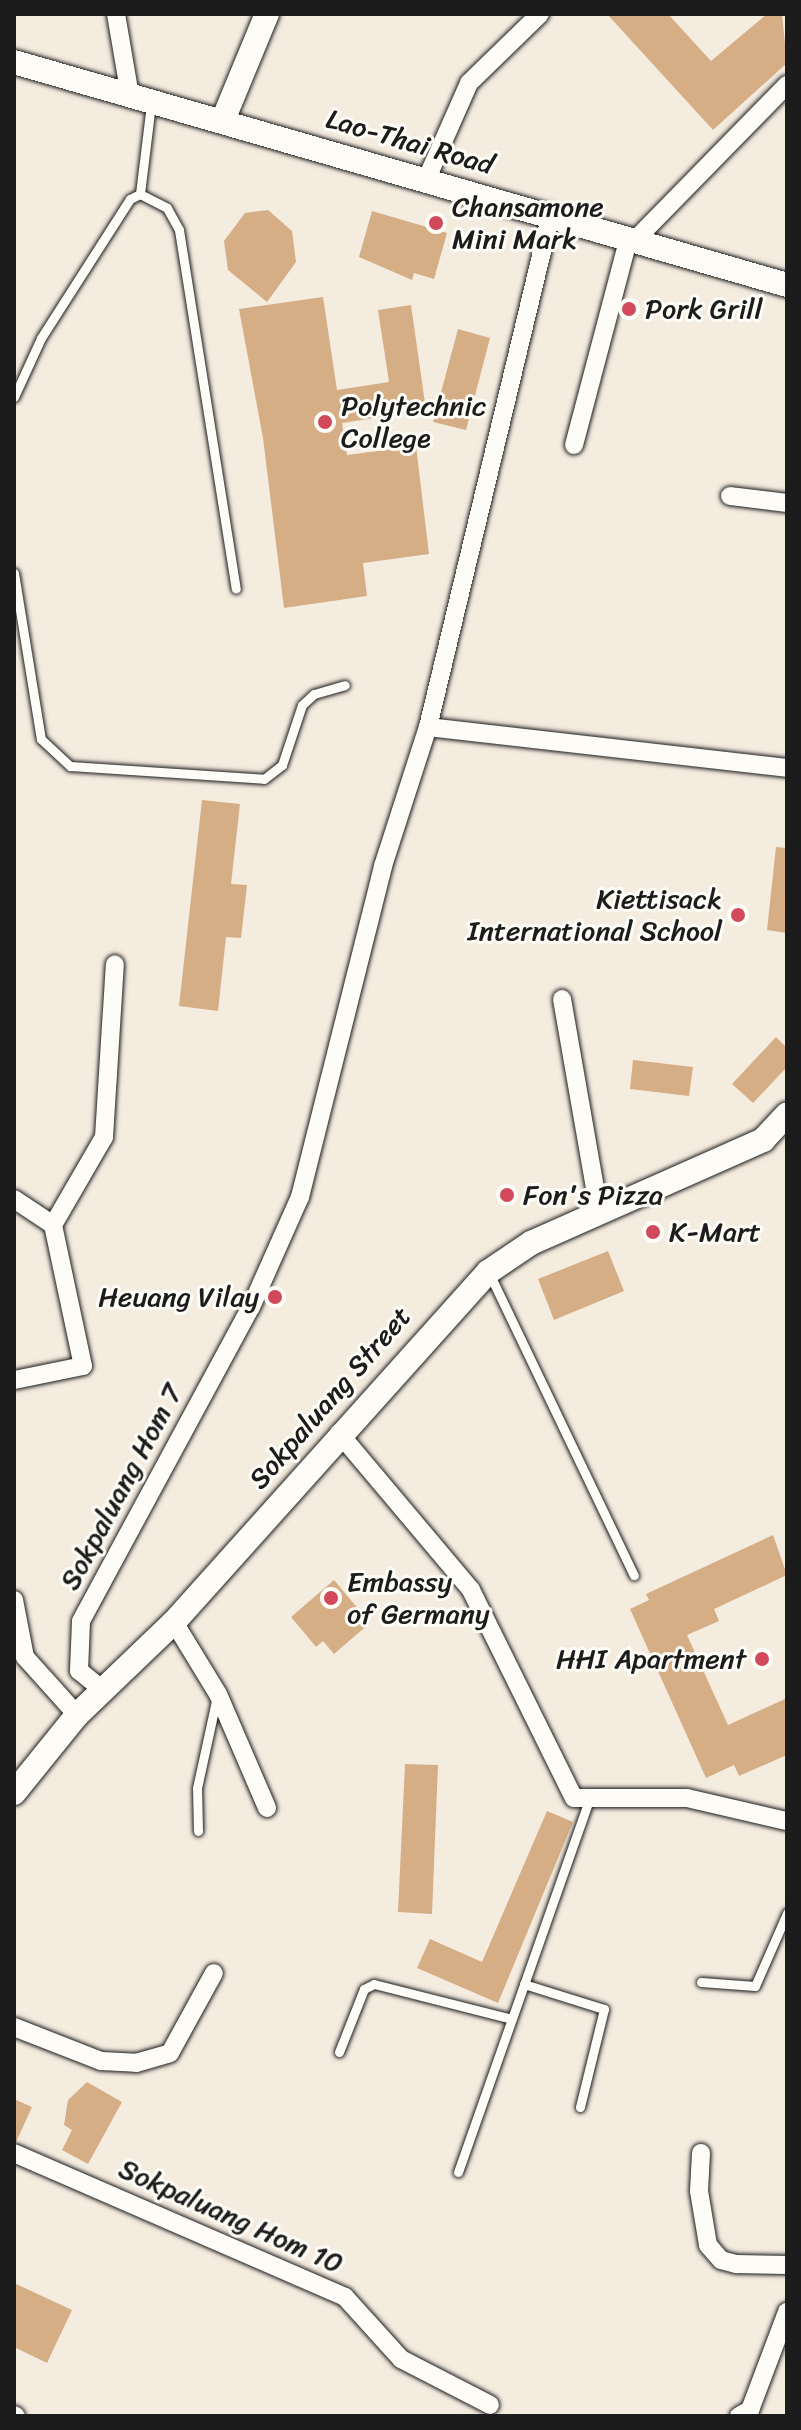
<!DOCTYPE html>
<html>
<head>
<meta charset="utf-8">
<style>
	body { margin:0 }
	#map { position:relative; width:801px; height:2430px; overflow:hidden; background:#f5ece0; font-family:Sriracha,sans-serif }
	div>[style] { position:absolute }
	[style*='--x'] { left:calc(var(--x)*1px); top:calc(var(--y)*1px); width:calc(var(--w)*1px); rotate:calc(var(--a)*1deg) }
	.building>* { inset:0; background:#d5ae86 }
	.roads { filter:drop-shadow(0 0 2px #1c1c1c) drop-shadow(0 0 2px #1c1c1c) }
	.service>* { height:9px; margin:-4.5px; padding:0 4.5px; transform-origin:4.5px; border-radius:4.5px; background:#fdfcf7 }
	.minor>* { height:18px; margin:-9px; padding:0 9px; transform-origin:9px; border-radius:9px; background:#fdfcf7 }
	.tertiary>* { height:24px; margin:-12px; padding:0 12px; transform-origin:12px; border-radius:12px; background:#fdfcf7 }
	.dots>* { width:22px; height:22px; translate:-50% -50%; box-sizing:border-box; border:4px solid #fdfcf7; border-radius:50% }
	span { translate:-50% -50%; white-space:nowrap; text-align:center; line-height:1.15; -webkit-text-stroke:6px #fdfcf7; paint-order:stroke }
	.street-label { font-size:28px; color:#1c1c1c }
	.poi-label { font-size:28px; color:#1c1c1c }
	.left { translate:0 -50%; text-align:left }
	.right { translate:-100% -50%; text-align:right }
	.frame { position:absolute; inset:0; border:16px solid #1c1c1c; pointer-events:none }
</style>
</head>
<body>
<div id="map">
	<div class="building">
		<div style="clip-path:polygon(607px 14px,668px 14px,711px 61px,767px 14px,782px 14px,787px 63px,713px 130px)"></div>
		<div style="clip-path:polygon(268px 210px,292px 231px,296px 262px,267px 302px,228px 270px,224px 241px,245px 213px)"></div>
		<div style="clip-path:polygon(372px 211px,447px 233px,434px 279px,414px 273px,412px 280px,359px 257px)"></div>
		<div style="clip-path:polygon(323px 297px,337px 390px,389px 382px,378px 310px,411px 305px,426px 410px,342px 423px,347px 455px,416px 446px,429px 554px,363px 563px,367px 596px,284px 608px,263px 438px,239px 309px)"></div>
		<div style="clip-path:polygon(458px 329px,490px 338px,466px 430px,433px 422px)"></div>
		<div style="clip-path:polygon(202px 800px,240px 804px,231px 884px,247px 885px,241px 938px,226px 937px,218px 1011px,179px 1006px)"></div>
		<div style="clip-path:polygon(776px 847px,787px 848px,787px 933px,767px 930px)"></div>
		<div style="clip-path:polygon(776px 1037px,787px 1048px,787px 1067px,753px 1103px,732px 1084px)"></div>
		<div style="clip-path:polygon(633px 1060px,693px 1067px,689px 1096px,630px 1089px)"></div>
		<div style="clip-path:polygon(608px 1251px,624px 1291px,554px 1320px,538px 1279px)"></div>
		<div style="clip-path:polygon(773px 1535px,787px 1575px,714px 1609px,719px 1621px,687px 1635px,728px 1725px,787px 1698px,787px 1755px,739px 1776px,734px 1765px,706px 1778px,630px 1609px,649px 1600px,646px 1594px)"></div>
		<div style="clip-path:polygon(334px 1580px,370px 1623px,334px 1654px,323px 1641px,316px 1647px,291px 1617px)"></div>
		<div style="clip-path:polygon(405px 1764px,438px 1765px,432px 1914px,398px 1912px)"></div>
		<div style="clip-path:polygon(547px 1811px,573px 1822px,498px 2003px,417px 1968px,430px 1939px,482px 1962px)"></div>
		<div style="clip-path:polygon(87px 2082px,122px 2102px,88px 2164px,62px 2150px,72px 2130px,64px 2125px,68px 2100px)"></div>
		<div style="clip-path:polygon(14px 2099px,32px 2107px,16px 2142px,14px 2141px)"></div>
		<div style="clip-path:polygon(14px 2283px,72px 2310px,47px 2363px,14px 2347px)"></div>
	</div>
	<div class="roads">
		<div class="service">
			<div style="--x:151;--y:104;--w:91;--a:97"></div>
			<div style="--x:140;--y:194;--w:30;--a:27"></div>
			<div style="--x:167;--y:208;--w:25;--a:61"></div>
			<div style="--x:179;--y:230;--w:363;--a:81"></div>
			<div style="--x:14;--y:397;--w:65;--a:-65.4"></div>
			<div style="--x:41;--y:338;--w:165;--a:-57.4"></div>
			<div style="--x:130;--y:199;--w:11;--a:-27"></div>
			<div style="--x:14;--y:573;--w:168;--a:80.8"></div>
			<div style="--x:41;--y:739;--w:40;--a:43"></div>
			<div style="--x:70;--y:766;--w:194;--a:3.8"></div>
			<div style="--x:264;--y:779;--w:23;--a:-38"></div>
			<div style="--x:282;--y:765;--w:63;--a:-71.6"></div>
			<div style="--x:302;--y:705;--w:16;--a:-43"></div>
			<div style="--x:314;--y:694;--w:32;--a:-16"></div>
			<div style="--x:490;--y:1275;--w:333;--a:64.4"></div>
			<div style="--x:198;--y:1831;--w:43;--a:-91.3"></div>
			<div style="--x:197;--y:1788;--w:89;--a:-77.7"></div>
			<div style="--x:701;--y:1982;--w:54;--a:4.2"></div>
			<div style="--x:755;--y:1986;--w:80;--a:-66.3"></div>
			<div style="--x:524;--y:1984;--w:84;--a:17.4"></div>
			<div style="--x:604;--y:2009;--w:101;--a:103.8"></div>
			<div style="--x:339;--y:2052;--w:68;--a:-68.4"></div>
			<div style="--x:364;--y:1989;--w:11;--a:-27"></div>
			<div style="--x:374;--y:1984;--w:142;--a:14.2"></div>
			<div style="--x:458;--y:2172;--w:392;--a:-70.6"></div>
		</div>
		<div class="minor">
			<div style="--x:116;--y:14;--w:83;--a:80.3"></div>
			<div style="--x:427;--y:178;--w:104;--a:-66.1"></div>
			<div style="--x:469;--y:83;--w:99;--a:-44.2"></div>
			<div style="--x:636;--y:239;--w:216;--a:-45.6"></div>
			<div style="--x:574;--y:445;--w:215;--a:-75.2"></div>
			<div style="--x:730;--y:496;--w:57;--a:7"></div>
			<div style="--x:428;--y:727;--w:361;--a:6.5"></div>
			<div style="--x:562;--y:999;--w:216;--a:80.1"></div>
			<div style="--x:14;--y:1199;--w:47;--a:33.7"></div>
			<div style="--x:53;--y:1225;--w:144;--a:78"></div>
			<div style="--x:83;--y:1366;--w:70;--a:168.5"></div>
			<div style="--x:53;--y:1225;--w:102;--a:-59.9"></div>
			<div style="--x:104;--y:1137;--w:173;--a:-86.4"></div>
			<div style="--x:339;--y:1433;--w:205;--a:49.9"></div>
			<div style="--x:471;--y:1590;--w:232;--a:63.7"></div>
			<div style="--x:574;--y:1798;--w:113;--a:0"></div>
			<div style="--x:687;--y:1798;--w:103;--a:13"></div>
			<div style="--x:14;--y:1600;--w:58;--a:79.1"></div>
			<div style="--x:25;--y:1657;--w:78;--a:48.1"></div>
			<div style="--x:174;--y:1622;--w:84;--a:58.6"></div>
			<div style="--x:218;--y:1694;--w:124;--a:66.7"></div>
			<div style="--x:104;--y:1691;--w:32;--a:-141"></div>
			<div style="--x:79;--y:1671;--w:50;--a:-87.7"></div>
			<div style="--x:81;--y:1621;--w:357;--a:-61.6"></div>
			<div style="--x:251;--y:1307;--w:120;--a:-66"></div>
			<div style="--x:300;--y:1197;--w:341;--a:-75.9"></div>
			<div style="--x:383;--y:866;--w:146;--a:-72.1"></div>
			<div style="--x:428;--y:727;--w:528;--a:-76.52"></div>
			<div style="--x:14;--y:2027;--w:93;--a:21.3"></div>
			<div style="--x:101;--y:2061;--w:35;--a:3"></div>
			<div style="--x:136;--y:2063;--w:35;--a:-16"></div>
			<div style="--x:170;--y:2053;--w:91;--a:-61.2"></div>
			<div style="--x:14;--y:2153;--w:361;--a:23.5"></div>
			<div style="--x:345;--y:2297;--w:84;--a:47.9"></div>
			<div style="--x:401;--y:2359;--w:100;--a:27.3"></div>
			<div style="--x:701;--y:2153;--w:38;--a:93"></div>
			<div style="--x:699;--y:2191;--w:55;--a:80.5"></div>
			<div style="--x:708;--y:2245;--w:20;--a:49"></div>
			<div style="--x:721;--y:2260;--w:16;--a:15"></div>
			<div style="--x:736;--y:2264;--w:51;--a:1.1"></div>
			<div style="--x:14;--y:2415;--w:2;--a:27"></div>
			<div style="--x:739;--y:2416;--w:13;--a:-29"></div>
			<div style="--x:750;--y:2410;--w:105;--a:-69.3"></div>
		</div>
		<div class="tertiary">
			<div style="--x:14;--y:62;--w:805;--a:16.09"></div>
			<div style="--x:223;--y:120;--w:115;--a:-67.5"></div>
			<div style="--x:14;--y:1793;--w:100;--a:-51.1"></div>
			<div style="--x:77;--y:1715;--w:134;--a:-43.8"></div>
			<div style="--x:174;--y:1622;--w:470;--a:-48.1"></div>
			<div style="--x:488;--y:1272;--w:52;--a:-34"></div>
			<div style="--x:531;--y:1243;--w:254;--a:-23.9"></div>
			<div style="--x:763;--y:1140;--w:35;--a:-47"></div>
		</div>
	</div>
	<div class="dots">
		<div style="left:436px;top:223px;background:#d1495b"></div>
		<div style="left:629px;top:309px;background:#d1495b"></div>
		<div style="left:325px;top:422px;background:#d1495b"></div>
		<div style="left:738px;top:915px;background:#d1495b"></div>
		<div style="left:507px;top:1195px;background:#d1495b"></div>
		<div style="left:653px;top:1232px;background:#d1495b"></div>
		<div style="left:275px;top:1297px;background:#d1495b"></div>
		<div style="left:331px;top:1598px;background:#d1495b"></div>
		<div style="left:762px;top:1659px;background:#d1495b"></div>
	</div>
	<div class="street-label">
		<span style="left:410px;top:142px;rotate:16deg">Lao-Thai Road</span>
		<span style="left:330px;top:1398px;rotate:-49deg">Sokpaluang Street</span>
		<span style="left:121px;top:1487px;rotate:-62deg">Sokpaluang Hom 7</span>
		<span style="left:231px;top:2216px;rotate:24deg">Sokpaluang Hom 10</span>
	</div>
	<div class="poi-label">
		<span class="left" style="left:452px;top:223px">Chansamone<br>Mini Mark</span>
		<span class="left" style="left:645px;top:309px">Pork Grill</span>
		<span class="left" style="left:341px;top:422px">Polytechnic<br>College</span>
		<span class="right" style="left:722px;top:915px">Kiettisack<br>International School</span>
		<span class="left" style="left:523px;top:1195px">Fon's Pizza</span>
		<span class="left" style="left:669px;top:1232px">K-Mart</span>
		<span class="right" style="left:259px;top:1297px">Heuang Vilay</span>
		<span class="left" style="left:347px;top:1598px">Embassy<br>of Germany</span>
		<span class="right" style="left:746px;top:1659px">HHI Apartment</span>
	</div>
	<div class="frame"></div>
</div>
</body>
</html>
